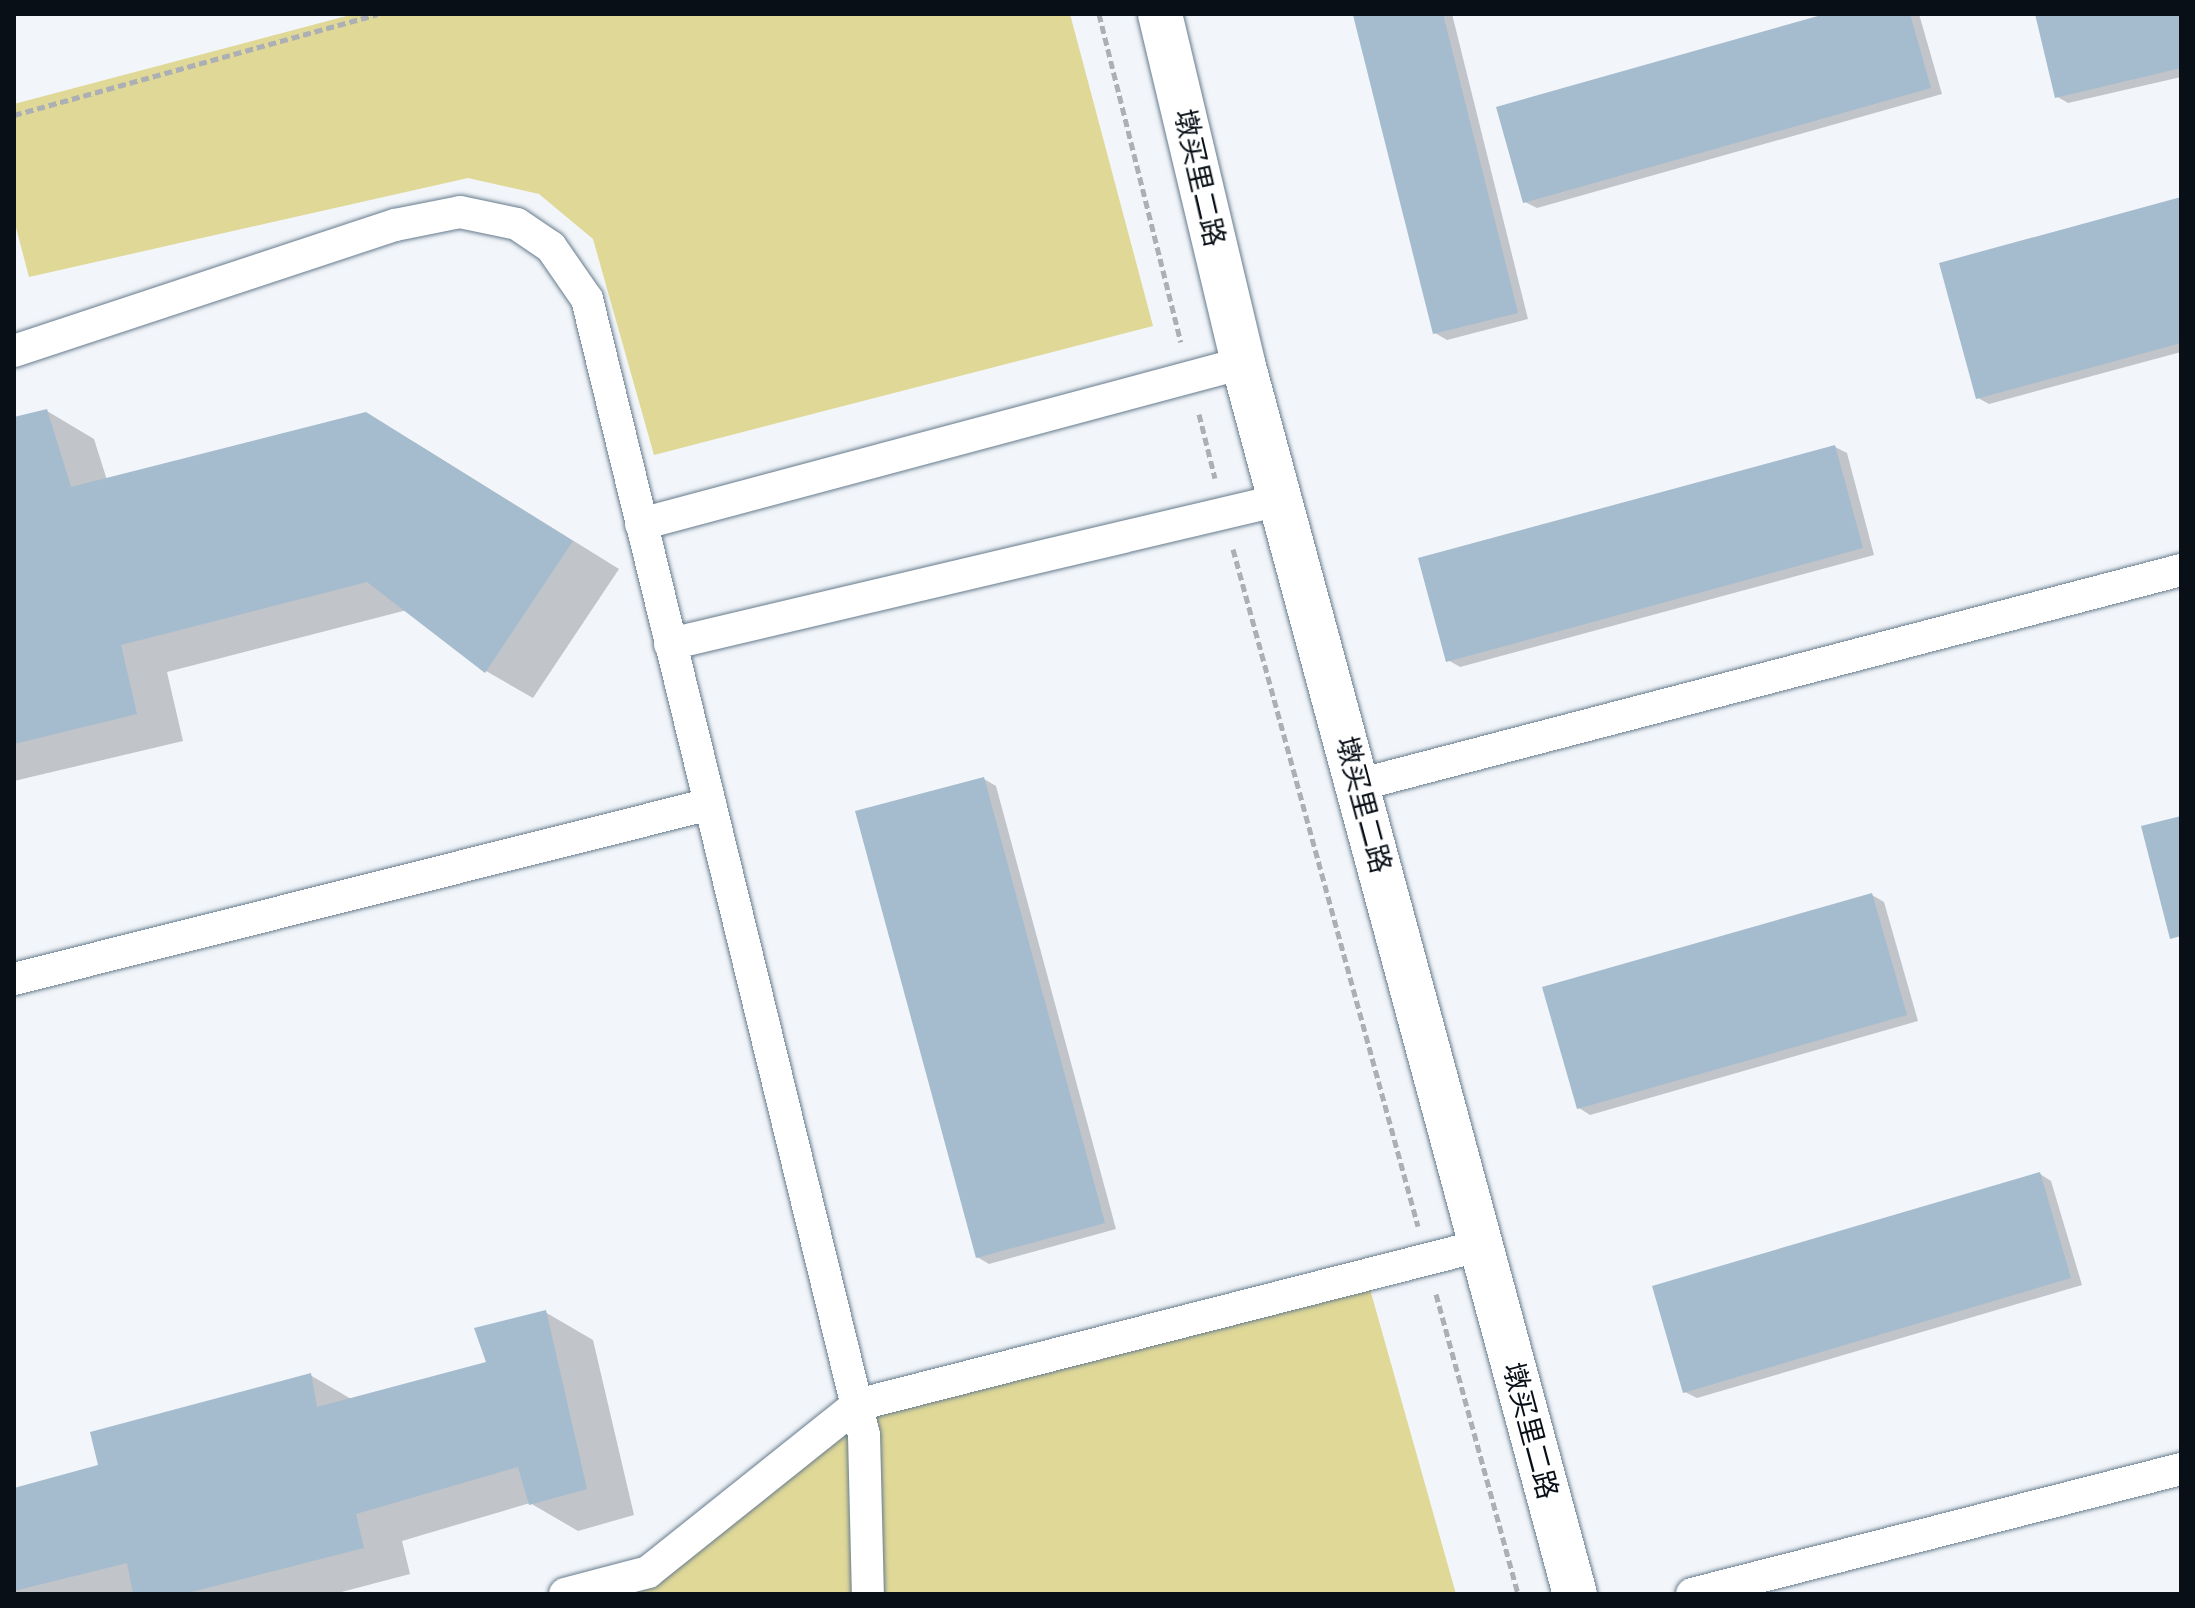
<!DOCTYPE html>
<html>
<head>
<meta charset="utf-8">
<style>
	body { margin:0 }
	#map { position:relative; width:2195px; height:1608px; overflow:hidden; background:#f2f6fa; font-family:Helvetica,"Noto Sans SC",sans-serif }
	div>[style] { position:absolute }
	[style*='--x'] { left:calc(var(--x)*1px); top:calc(var(--y)*1px); width:calc(var(--w)*1px); rotate:calc(var(--a)*1deg) }
	.green>* { inset:0; background:#dfd897 }
	.shadow>* { inset:0; background:#0003 }
	.building>* { inset:0; background:#a5bbce }
	.path>* { height:5px; margin-top:-2.5px; transform-origin:0; background:repeating-linear-gradient(90deg,#acb0b5 0 8px,transparent 0 12px) }
	.roads { filter:drop-shadow(0 0 2px #677b8d) drop-shadow(0 0 2px #677b8d) }
	.street>* { height:32px; margin:-16px; padding:0 16px; transform-origin:16px; border-radius:16px; background:#fff }
	.secondary>* { height:44px; margin:-22px; padding:0 22px; transform-origin:22px; border-radius:22px; background:#fff }
	span { translate:-50% -50%; white-space:nowrap; text-align:center; line-height:1.15; -webkit-text-stroke:6px #fff; paint-order:stroke }
	.street-label { font-size:28px; color:#080f16 }
	.frame { position:absolute; inset:0; border:16px solid #080f16; pointer-events:none }
</style>
</head>
<body>
<div id="map">
	<div class="green">
		<div style="clip-path:polygon(354px 14px,1070px 14px,1153px 326px,654px 455px,593px 239px,539px 194px,468px 178px,29px 277px,14px 220px,14px 104px)"></div>
		<div style="clip-path:polygon(1368px 1282px,1456px 1594px,635px 1594px,881px 1396px)"></div>
	</div>
	<div class="shadow">
		<div style="clip-path:polygon(1366px 14px,1452px 14px,1528px 319px,1447px 340px,1435px 333px,1355px 17px)"></div>
		<div style="clip-path:polygon(1832px 14px,1919px 14px,1942px 94px,1537px 208px,1525px 202px)"></div>
		<div style="clip-path:polygon(2037px 14px,2181px 14px,2181px 77px,2068px 103px,2056px 96px)"></div>
		<div style="clip-path:polygon(2181px 199px,2181px 352px,1989px 404px,1978px 398px)"></div>
		<div style="clip-path:polygon(47px 411px,94px 439px,107px 480px,414px 442px,619px 569px,533px 698px,486px 671px,407px 610px,167px 672px,183px 741px,14px 781px,14px 419px)"></div>
		<div style="clip-path:polygon(1835px 447px,1847px 453px,1874px 555px,1460px 667px,1448px 660px)"></div>
		<div style="clip-path:polygon(984px 779px,996px 786px,1116px 1229px,989px 1264px,977px 1257px)"></div>
		<div style="clip-path:polygon(1872px 895px,1884px 902px,1918px 1021px,1590px 1115px,1579px 1108px)"></div>
		<div style="clip-path:polygon(2040px 1174px,2051px 1181px,2082px 1285px,1697px 1398px,1685px 1392px)"></div>
		<div style="clip-path:polygon(545px 1312px,593px 1340px,634px 1515px,578px 1531px,530px 1503px,402px 1541px,410px 1574px,334px 1594px,14px 1594px,14px 1490px,100px 1466px,310px 1375px,353px 1400px,489px 1364px)"></div>
	</div>
	<div class="building">
		<div style="clip-path:polygon(1443px 14px,1518px 313px,1433px 334px,1353px 15px)"></div>
		<div style="clip-path:polygon(1825px 14px,1910px 14px,1931px 88px,1523px 203px,1496px 107px)"></div>
		<div style="clip-path:polygon(2035px 14px,2181px 14px,2181px 68px,2055px 98px)"></div>
		<div style="clip-path:polygon(2181px 197px,2181px 343px,1976px 399px,1939px 263px)"></div>
		<div style="clip-path:polygon(47px 409px,71px 487px,366px 412px,573px 541px,485px 673px,367px 582px,121px 645px,137px 714px,14px 744px,14px 417px)"></div>
		<div style="clip-path:polygon(1835px 445px,1863px 548px,1446px 662px,1418px 558px)"></div>
		<div style="clip-path:polygon(984px 777px,1105px 1223px,976px 1258px,855px 811px)"></div>
		<div style="clip-path:polygon(2181px 816px,2181px 936px,2170px 939px,2141px 826px)"></div>
		<div style="clip-path:polygon(1872px 893px,1907px 1015px,1577px 1109px,1542px 987px)"></div>
		<div style="clip-path:polygon(2040px 1172px,2071px 1278px,1683px 1393px,1652px 1286px)"></div>
		<div style="clip-path:polygon(546px 1310px,587px 1489px,529px 1505px,518px 1467px,356px 1514px,364px 1548px,183px 1594px,133px 1594px,127px 1563px,14px 1591px,14px 1488px,98px 1465px,90px 1432px,311px 1373px,317px 1407px,486px 1362px,474px 1328px)"></div>
	</div>
	<div class="path">
		<div style="--x:1099;--y:14;--w:338;--a:76"></div>
		<div style="--x:14;--y:115;--w:377;--a:-15.5"></div>
		<div style="--x:1199;--y:414;--w:66;--a:76"></div>
		<div style="--x:1233;--y:549;--w:702;--a:74.72"></div>
		<div style="--x:1436;--y:1294;--w:311;--a:74.7"></div>
	</div>
	<div class="roads">
		<div class="street">
			<div style="--x:14;--y:351;--w:401;--a:-18.3"></div>
			<div style="--x:395;--y:225;--w:66;--a:-11.3"></div>
			<div style="--x:460;--y:212;--w:58;--a:11.9"></div>
			<div style="--x:517;--y:224;--w:41;--a:34.1"></div>
			<div style="--x:551;--y:247;--w:63;--a:55.3"></div>
			<div style="--x:587;--y:299;--w:1169;--a:76.3"></div>
			<div style="--x:864;--y:1435;--w:159;--a:88.6"></div>
			<div style="--x:641;--y:524;--w:623;--a:-14.97"></div>
			<div style="--x:670;--y:644;--w:627;--a:-13.28"></div>
			<div style="--x:1358;--y:785;--w:851;--a:-14.64"></div>
			<div style="--x:14;--y:979;--w:718;--a:-14.11"></div>
			<div style="--x:565;--y:1594;--w:86;--a:-14.8"></div>
			<div style="--x:648;--y:1572;--w:268;--a:-38.6"></div>
			<div style="--x:857;--y:1405;--w:642;--a:-14.34"></div>
			<div style="--x:1692;--y:1594;--w:505;--a:-14.34"></div>
		</div>
		<div class="secondary">
			<div style="--x:1160;--y:14;--w:359;--a:76.6"></div>
			<div style="--x:1243;--y:363;--w:1275;--a:74.91"></div>
		</div>
	</div>
	<div class="street-label">
		<span style="left:1199px;top:178px;rotate:77deg">墩买里二路</span>
		<span style="left:1363px;top:805px;rotate:75deg">墩买里二路</span>
		<span style="left:1530px;top:1431px;rotate:75deg">墩买里二路</span>
	</div>
	<div class="frame"></div>
</div>
</body>
</html>
